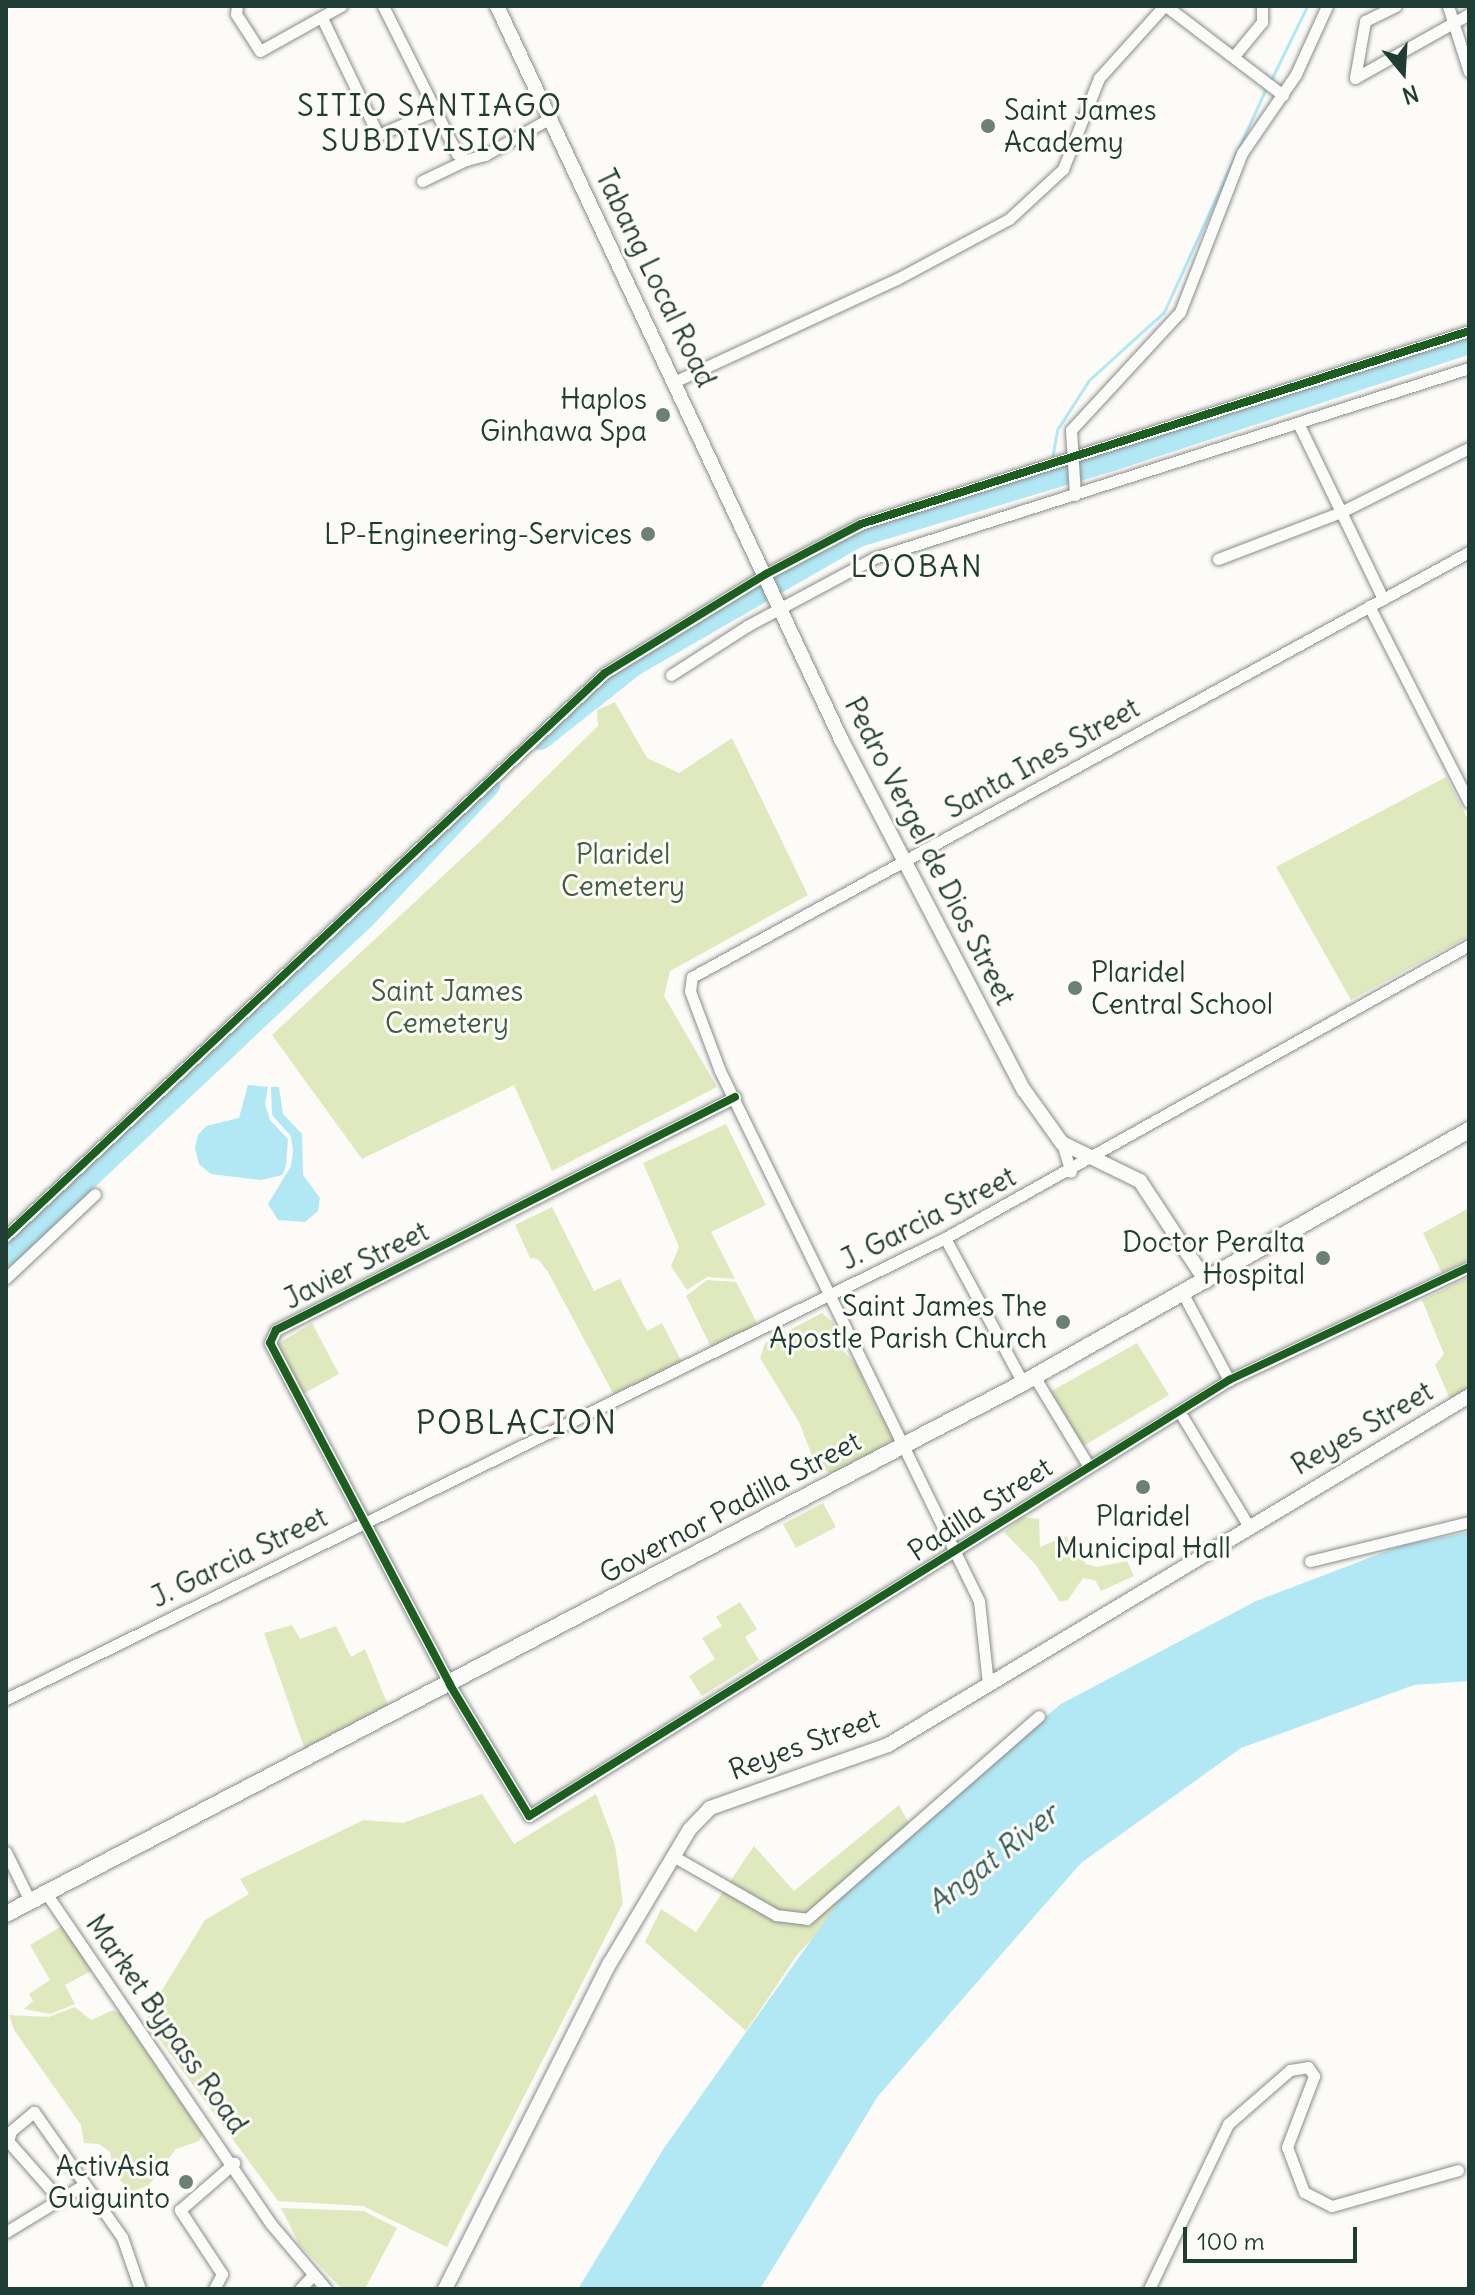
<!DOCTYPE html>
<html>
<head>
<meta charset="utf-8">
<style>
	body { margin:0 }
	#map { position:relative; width:1475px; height:2295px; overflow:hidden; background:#fcfbf8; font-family:Delius,sans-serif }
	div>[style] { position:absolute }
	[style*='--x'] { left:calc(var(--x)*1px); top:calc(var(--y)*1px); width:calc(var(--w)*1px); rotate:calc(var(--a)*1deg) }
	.green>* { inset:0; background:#e0e9be }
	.water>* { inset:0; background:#b2e7f4 }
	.stream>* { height:3px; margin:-1.5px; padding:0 1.5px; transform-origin:1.5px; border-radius:1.5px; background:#b2e7f4 }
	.river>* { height:20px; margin:-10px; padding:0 10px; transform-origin:10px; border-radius:10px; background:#b2e7f4 }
	.roads { filter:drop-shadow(0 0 2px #888d8a) drop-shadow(0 0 2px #888d8a) }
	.minor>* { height:11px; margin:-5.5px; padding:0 5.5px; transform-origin:5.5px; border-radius:5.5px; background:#fbfbf9 }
	.tertiary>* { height:14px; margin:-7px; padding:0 7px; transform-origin:7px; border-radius:7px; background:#fbfbf9 }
	.secondary>* { height:16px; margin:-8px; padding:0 8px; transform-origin:8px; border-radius:8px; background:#fbfbf9 }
	.cycleway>* { height:8px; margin:-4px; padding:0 4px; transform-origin:4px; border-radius:4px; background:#1b5e20 }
	.dots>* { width:22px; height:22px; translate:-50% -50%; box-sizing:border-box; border:4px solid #fdfcf7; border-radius:50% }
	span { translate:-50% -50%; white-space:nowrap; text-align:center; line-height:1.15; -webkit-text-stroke:6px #fdfcf7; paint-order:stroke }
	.poi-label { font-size:28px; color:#1f3d34 }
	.left { translate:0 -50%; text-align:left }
	.right { translate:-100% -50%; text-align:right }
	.street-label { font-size:28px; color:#1f3d34 }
	.park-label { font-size:28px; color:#415d46 }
	.neighbourhood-label { font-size:30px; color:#1f3d34; letter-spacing:2px }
	.water-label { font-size:30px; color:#365d5a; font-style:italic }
	.quarter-label { font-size:32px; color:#1f3d34; letter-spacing:2px }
	.frame { position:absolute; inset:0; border:8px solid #1f3d34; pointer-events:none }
	.north { position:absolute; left:1363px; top:32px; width:80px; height:80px; -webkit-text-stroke:6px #fdfcf7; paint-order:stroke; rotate:162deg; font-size:22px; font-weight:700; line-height:32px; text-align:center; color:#1f3d34 }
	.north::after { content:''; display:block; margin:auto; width:28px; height:36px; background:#1f3d34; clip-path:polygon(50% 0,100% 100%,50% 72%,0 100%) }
	.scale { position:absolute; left:1183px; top:2227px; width:174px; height:36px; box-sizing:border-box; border:4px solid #1f3d34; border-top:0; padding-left:10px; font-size:24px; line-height:28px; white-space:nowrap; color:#1f3d34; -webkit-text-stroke:6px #fdfcf7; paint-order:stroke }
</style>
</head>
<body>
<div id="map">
	<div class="green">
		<div style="clip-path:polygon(615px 702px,647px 758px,679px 773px,732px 738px,808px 895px,670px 971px,664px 996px,717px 1087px,552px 1171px,514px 1085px,362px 1159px,272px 1035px,489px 833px,598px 726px,597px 710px)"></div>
		<div style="clip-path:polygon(1446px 777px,1469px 821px,1469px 936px,1351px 1000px,1276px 867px)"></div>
		<div style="clip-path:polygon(726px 1124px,766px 1205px,711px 1232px,735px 1279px,707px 1277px,687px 1290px,671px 1266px,679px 1247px,643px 1163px)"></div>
		<div style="clip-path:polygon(552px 1207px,594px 1291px,620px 1279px,647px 1331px,662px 1323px,682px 1362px,614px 1395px,548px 1272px,538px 1259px,530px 1258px,515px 1225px)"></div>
		<div style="clip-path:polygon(1469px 1208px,1469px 1259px,1442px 1273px,1423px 1233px)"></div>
		<div style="clip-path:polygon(1469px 1277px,1469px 1388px,1450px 1399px,1435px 1365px,1444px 1354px,1422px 1300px)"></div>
		<div style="clip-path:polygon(707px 1280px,736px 1282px,758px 1325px,711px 1347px,686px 1296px)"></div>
		<div style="clip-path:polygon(822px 1313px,834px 1323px,842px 1350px,857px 1365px,877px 1410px,898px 1434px,877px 1454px,831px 1473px,816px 1466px,799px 1422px,760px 1358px,765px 1343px)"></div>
		<div style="clip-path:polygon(312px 1323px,339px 1374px,301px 1395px,276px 1345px)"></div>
		<div style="clip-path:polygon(1137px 1343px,1169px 1395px,1080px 1448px,1048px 1393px)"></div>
		<div style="clip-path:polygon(823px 1503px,836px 1527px,796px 1548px,783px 1524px)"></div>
		<div style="clip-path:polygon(1023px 1517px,1039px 1519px,1040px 1547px,1066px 1536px,1086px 1564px,1097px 1567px,1127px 1561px,1134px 1576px,1101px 1591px,1095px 1580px,1083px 1578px,1068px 1600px,1060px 1602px,1035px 1564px,1004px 1532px)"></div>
		<div style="clip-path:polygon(740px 1602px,757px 1629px,745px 1637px,759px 1660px,702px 1696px,689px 1676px,715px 1659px,702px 1638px,722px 1626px,716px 1617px)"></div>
		<div style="clip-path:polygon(292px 1625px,300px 1639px,336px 1626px,351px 1657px,365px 1649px,388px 1705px,305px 1750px,264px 1633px)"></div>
		<div style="clip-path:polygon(482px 1794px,514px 1844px,596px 1794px,615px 1845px,623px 1903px,447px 2247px,363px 2206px,278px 2201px,146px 2021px,153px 2005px,205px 1920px,249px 1894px,240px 1879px,364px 1820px,403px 1823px)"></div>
		<div style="clip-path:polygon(899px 1805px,913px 1831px,797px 1955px,746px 2031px,645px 1942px,661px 1909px,696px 1932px,754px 1846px,794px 1891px)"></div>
		<div style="clip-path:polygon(62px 1926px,93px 1970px,65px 1985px,75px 2004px,50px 2014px,24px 2009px,33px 2001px,29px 1994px,50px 1980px,30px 1945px)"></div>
		<div style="clip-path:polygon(75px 2007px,91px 2020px,114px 2010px,121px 2014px,203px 2133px,199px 2141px,176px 2149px,149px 2185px,132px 2192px,114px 2174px,110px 2152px,99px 2144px,84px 2143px,81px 2125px,14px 2030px,9px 2015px,48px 2017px)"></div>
		<div style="clip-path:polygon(281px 2208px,364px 2211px,397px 2228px,365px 2289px,342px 2289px,299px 2244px)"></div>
	</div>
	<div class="water">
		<div style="clip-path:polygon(248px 1085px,268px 1087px,265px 1104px,270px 1120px,288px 1139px,286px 1166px,282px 1175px,261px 1180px,211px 1174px,199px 1164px,195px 1148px,198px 1135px,206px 1126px,239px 1118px)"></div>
		<div style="clip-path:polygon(271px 1087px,279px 1087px,283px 1114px,302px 1134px,303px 1175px,320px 1198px,318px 1211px,305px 1222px,278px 1220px,268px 1204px,291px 1166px,293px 1151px,291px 1136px,272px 1115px)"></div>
		<div style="clip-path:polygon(1469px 1532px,1469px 1681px,1414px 1685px,1241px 1748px,1081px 1863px,878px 2096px,760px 2289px,578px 2289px,664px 2148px,841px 1898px,1007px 1748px,1061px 1704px,1256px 1601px,1403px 1545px)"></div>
	</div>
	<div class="stream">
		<div style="--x:1270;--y:82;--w:85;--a:-64"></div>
		<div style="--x:1052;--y:459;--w:29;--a:-80"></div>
		<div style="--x:1057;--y:430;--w:59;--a:-57.4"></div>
		<div style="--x:1089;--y:380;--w:101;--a:-42.2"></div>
		<div style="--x:1164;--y:312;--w:246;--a:-65.5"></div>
		<div style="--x:1048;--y:481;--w:15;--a:-79"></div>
	</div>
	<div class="river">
		<div style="--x:541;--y:740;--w:121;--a:-38.3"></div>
		<div style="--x:636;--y:665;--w:257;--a:-29.9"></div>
		<div style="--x:859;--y:537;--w:267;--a:-16.7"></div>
		<div style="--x:1115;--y:460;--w:373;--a:-18.1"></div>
		<div style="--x:6;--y:1257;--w:493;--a:-43.3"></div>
		<div style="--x:365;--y:919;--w:183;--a:-46.8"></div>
	</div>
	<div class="roads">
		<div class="minor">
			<div style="--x:237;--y:6;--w:8;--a:97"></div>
			<div style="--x:236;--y:14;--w:44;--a:57"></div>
			<div style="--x:260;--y:51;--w:93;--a:-29.1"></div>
			<div style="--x:383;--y:6;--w:165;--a:63.4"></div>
			<div style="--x:457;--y:154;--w:11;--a:34"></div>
			<div style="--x:466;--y:160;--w:20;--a:-15"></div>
			<div style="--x:485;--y:155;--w:75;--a:-29.6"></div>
			<div style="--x:1166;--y:6;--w:147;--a:37.3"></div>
			<div style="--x:1448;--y:6;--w:69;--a:72.3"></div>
			<div style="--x:322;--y:18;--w:130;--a:64.4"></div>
			<div style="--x:378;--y:135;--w:63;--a:-23.3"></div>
			<div style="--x:1234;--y:56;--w:44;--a:-50.5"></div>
			<div style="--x:1262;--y:22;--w:16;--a:-90"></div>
			<div style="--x:1355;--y:78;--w:131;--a:-29.3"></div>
			<div style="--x:1355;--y:78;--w:58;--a:-80"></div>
			<div style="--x:1365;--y:21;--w:34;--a:-26"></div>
			<div style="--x:422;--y:181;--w:49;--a:-25.5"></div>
			<div style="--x:676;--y:381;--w:243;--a:-24.8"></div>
			<div style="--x:897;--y:279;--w:127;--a:-28.2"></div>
			<div style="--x:1009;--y:219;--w:74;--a:-42.8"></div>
			<div style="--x:1063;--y:169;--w:98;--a:-68.4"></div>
			<div style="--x:1099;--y:78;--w:97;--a:-47.9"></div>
			<div style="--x:1299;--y:425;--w:193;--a:64.2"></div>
			<div style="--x:1075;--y:495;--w:65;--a:-93.5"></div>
			<div style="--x:1071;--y:430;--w:161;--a:-47.3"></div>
			<div style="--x:1180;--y:312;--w:171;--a:-68.7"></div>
			<div style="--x:1242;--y:153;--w:96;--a:-55.6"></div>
			<div style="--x:1296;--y:74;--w:75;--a:-65.5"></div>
			<div style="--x:1218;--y:559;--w:132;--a:-20.9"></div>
			<div style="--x:1341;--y:512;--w:143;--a:-26.6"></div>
			<div style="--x:1369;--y:606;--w:220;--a:63"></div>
			<div style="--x:671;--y:675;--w:90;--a:-32.8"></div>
			<div style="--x:747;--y:626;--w:144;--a:-28.2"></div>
			<div style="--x:874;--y:558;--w:625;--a:-17.71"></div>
			<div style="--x:735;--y:1097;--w:515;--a:153.09"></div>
			<div style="--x:276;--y:1330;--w:14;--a:115"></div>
			<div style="--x:270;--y:1343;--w:386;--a:62.2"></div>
			<div style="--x:450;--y:1685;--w:153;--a:58.9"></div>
			<div style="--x:529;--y:1816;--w:825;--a:-31.92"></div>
			<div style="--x:1229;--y:1380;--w:265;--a:-25.2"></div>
			<div style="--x:1062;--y:1143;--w:30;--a:73"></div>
			<div style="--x:6;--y:1236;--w:822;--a:-43.23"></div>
			<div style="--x:605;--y:673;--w:189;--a:-31.6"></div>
			<div style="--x:766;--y:574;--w:107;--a:-27.8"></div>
			<div style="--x:861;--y:524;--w:638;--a:-17.61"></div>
			<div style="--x:945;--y:1238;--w:165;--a:61.7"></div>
			<div style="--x:6;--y:1278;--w:122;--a:-43.3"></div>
			<div style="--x:1183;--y:1294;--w:98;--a:61.9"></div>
			<div style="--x:1034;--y:1376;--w:104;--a:58.8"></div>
			<div style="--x:1179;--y:1411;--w:133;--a:58.8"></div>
			<div style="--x:1310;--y:1561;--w:164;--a:-13.8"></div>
			<div style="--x:988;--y:1684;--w:83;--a:-96.2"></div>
			<div style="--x:979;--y:1601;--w:590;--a:-116.04"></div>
			<div style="--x:720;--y:1071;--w:85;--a:-110.6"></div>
			<div style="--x:690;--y:991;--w:14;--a:-82"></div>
			<div style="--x:692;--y:977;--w:886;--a:-28.68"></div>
			<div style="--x:6;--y:1699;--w:1046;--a:-26.15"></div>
			<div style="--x:945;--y:1238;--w:600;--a:-29.21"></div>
			<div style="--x:6;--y:1852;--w:55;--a:63.9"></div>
			<div style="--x:673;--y:1856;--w:119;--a:29.8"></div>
			<div style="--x:776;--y:1915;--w:31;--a:7"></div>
			<div style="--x:807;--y:1919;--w:308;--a:-41.2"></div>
			<div style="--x:46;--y:1893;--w:400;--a:55.8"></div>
			<div style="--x:271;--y:2224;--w:85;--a:49.8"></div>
			<div style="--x:60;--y:2200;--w:79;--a:-131.4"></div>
			<div style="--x:8;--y:2141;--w:10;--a:-73"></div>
			<div style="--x:11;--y:2131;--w:30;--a:-40"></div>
			<div style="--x:34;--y:2112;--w:153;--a:54.9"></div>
			<div style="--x:122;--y:2237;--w:55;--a:70.9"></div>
			<div style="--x:6;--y:2232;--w:92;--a:-31.3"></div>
			<div style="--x:214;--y:2289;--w:17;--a:-62"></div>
			<div style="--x:222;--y:2274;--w:77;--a:-123.3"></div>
			<div style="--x:180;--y:2210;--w:72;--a:-41"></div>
			<div style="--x:300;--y:2289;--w:18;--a:-47"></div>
			<div style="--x:1149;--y:2289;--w:183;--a:-64.4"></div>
			<div style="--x:1228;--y:2124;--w:82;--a:-41.1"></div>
			<div style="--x:1290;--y:2070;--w:18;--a:-9"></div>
			<div style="--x:1308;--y:2067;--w:11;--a:56"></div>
			<div style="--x:1314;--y:2076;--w:76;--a:110.8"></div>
			<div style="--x:1287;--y:2147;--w:48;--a:69.3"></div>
			<div style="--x:1304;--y:2192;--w:31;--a:27"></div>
			<div style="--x:1332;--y:2206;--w:131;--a:-15.9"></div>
		</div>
		<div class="tertiary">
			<div style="--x:497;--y:6;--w:812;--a:64.86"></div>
			<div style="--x:842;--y:741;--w:394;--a:62.5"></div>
			<div style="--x:1024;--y:1090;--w:65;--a:54.4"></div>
			<div style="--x:1062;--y:1143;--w:87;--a:26"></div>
			<div style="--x:1140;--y:1181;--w:120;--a:56.6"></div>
			<div style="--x:445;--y:2289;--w:365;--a:-63.2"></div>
			<div style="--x:610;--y:1963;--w:156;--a:-59.2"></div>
			<div style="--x:690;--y:1829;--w:29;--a:-46"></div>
			<div style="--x:710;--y:1808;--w:189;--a:-19.5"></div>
			<div style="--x:888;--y:1745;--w:678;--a:-30.99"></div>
		</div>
		<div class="secondary">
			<div style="--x:6;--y:1914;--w:1147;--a:-27.57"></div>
			<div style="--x:1023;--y:1383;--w:513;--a:-29.56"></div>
		</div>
	</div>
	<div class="cycleway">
		<div style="--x:735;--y:1097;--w:515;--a:153.09"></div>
		<div style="--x:276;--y:1330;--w:14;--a:115"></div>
		<div style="--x:270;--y:1343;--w:386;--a:62.2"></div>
		<div style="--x:450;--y:1685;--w:153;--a:58.9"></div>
		<div style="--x:529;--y:1816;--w:825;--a:-31.92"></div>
		<div style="--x:1229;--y:1380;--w:265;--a:-25.2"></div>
		<div style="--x:6;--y:1236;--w:822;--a:-43.23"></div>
		<div style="--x:605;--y:673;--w:189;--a:-31.6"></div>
		<div style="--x:766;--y:574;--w:107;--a:-27.8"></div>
		<div style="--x:861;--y:524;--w:638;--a:-17.61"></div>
	</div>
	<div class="dots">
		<div style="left:988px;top:126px;background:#6c8079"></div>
		<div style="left:663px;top:415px;background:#6c8079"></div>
		<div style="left:648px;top:534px;background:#6c8079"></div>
		<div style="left:1075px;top:988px;background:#6c8079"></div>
		<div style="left:1323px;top:1258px;background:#6c8079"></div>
		<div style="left:1063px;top:1322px;background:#6c8079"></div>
		<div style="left:1143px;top:1487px;background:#6c8079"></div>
		<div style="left:186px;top:2182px;background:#6c8079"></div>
	</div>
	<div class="poi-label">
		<span class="left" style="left:1004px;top:126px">Saint James<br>Academy</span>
		<span class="right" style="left:647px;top:415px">Haplos<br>Ginhawa Spa</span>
		<span class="right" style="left:632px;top:534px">LP-Engineering-Services</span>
		<span class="left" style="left:1091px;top:988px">Plaridel<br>Central School</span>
		<span class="right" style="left:1305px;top:1258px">Doctor Peralta<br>Hospital</span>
		<span class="right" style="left:1047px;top:1322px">Saint James The<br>Apostle Parish Church</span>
		<span style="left:1143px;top:1532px">Plaridel<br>Municipal Hall</span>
		<span class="right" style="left:170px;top:2182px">ActivAsia<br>Guiguinto</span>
	</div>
	<div class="street-label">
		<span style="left:656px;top:278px;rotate:64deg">Tabang Local Road</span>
		<span style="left:1042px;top:758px;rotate:-29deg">Santa Ines Street</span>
		<span style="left:930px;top:851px;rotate:63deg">Pedro Vergel de Dios Street</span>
		<span style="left:928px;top:1218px;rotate:-27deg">J. Garcia Street</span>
		<span style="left:356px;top:1265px;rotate:-27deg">Javier Street</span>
		<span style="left:1362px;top:1428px;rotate:-30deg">Reyes Street</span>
		<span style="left:730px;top:1507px;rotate:-28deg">Governor Padilla Street</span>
		<span style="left:980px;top:1509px;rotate:-33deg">Padilla Street</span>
		<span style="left:239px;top:1557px;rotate:-26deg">J. Garcia Street</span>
		<span style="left:804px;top:1744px;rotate:-20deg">Reyes Street</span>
		<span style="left:167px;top:2024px;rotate:55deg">Market Bypass Road</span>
	</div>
	<div class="park-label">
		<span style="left:623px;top:870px">Plaridel<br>Cemetery</span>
		<span style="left:447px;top:1007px">Saint James<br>Cemetery</span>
	</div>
	<div class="neighbourhood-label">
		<span style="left:430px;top:122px">SITIO SANTIAGO<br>SUBDIVISION</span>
		<span style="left:917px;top:566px">LOOBAN</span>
	</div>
	<div class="water-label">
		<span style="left:992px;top:1858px;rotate:-38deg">Angat River</span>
	</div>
	<div class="quarter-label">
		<span style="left:517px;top:1423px">POBLACION</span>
	</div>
	<div class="frame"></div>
	<div class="north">N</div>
	<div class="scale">100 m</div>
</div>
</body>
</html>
